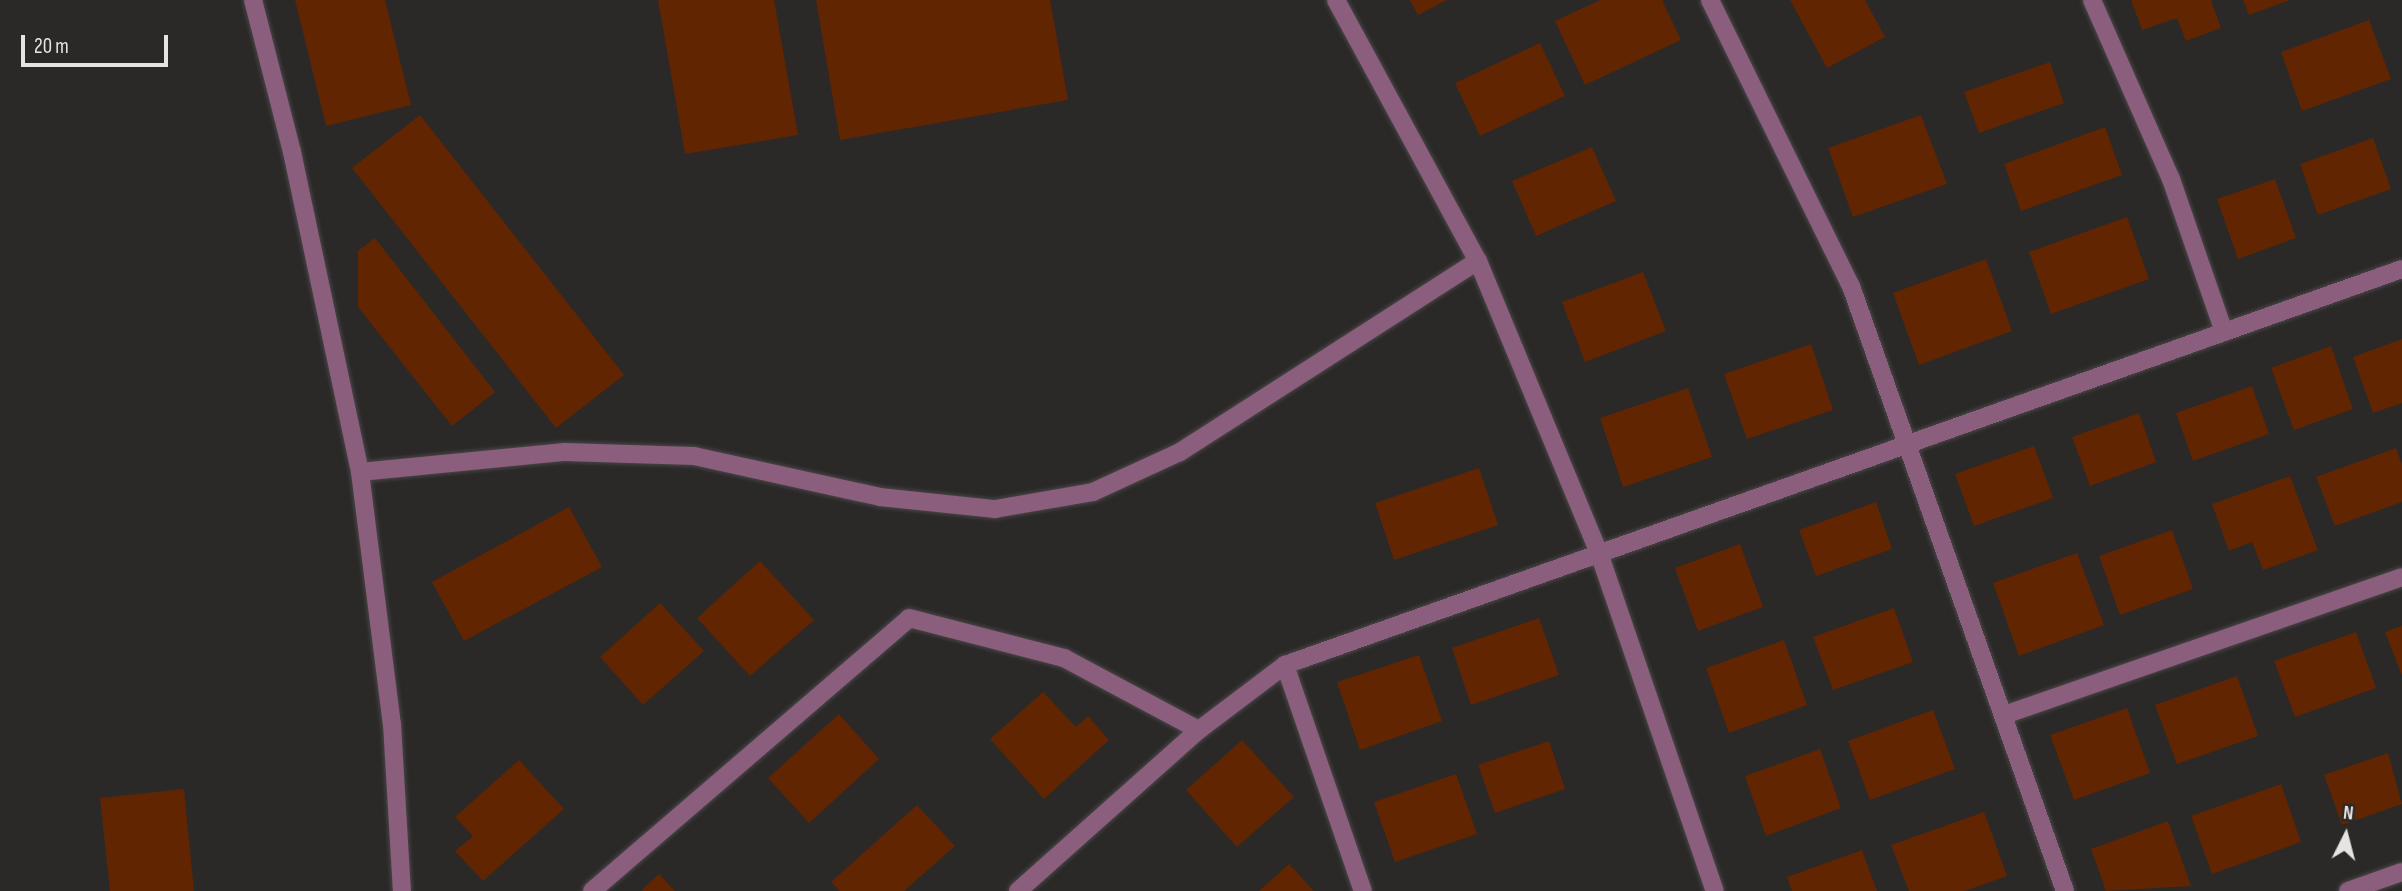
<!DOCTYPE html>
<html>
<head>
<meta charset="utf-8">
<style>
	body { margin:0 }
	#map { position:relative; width:2402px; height:891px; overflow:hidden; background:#2b2828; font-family:"Sofia Sans Condensed",sans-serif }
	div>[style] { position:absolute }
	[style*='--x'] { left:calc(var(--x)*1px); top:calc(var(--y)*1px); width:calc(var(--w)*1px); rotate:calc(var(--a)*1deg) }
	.building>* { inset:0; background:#612502 }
	.roads { filter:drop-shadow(0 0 2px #494646) drop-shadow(0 0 2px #494646) }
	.minor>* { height:18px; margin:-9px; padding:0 9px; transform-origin:9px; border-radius:9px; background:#8a5e7c }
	span { translate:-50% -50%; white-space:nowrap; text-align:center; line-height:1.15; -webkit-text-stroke:5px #2b2828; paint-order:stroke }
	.north { position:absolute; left:2311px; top:800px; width:70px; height:70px; -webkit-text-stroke:5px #2b2828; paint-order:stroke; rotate:6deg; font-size:19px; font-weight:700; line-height:28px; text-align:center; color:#e6e3e3 }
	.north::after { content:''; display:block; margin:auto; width:24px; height:32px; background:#e6e3e3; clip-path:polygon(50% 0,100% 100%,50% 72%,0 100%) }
	.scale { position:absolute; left:21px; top:35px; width:147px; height:32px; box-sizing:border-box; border:4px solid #e6e3e3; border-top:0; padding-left:9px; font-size:21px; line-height:24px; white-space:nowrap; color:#e6e3e3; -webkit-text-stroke:5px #2b2828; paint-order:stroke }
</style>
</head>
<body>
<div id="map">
	<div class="building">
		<div style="clip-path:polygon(295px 0,385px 0,411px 105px,326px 126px)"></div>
		<div style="clip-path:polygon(658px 0,774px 0,798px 135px,685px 154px)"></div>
		<div style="clip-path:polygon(816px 0,1050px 0,1068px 100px,840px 140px)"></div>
		<div style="clip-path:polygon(1410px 0,1447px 0,1418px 15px)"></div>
		<div style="clip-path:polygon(1600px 0,1662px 0,1681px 40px,1585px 85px,1555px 21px)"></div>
		<div style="clip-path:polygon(1790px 0,1865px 0,1885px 37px,1827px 68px)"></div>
		<div style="clip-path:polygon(2131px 0,2211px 0,2221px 28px,2186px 41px,2177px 18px,2142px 30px)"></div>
		<div style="clip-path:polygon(2243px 0,2290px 0,2249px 15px)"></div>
		<div style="clip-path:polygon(2369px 20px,2391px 79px,2302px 111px,2281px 52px)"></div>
		<div style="clip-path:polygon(1540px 43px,1565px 96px,1480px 136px,1455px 83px)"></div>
		<div style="clip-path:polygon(2050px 62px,2064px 103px,1979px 133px,1964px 92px)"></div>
		<div style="clip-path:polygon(420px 115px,624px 375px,556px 428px,352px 168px)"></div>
		<div style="clip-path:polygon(1921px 115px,1947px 184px,1853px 217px,1828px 148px)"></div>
		<div style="clip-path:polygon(2105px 127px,2122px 175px,2021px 211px,2004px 164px)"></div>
		<div style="clip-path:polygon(2373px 138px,2391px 189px,2318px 215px,2300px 164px)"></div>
		<div style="clip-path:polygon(1592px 147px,1616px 201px,1536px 236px,1512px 181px)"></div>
		<div style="clip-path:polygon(2275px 179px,2296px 238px,2238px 259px,2217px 199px)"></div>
		<div style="clip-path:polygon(2127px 217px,2149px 279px,2051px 314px,2029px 252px)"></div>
		<div style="clip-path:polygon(375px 238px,495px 392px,452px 426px,358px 307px,358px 251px)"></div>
		<div style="clip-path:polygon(1986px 259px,2012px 331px,1919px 365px,1893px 293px)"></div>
		<div style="clip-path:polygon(1643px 272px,1666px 331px,1585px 362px,1562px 302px)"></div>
		<div style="clip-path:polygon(2402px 339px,2402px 403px,2373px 413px,2353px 357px)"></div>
		<div style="clip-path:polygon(1811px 344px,1833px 410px,1747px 439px,1724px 374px)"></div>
		<div style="clip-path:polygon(2331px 346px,2353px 409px,2294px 430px,2271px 368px)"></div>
		<div style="clip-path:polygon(2252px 386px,2269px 434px,2193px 461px,2176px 413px)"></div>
		<div style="clip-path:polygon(1688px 388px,1712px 457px,1623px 487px,1600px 418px)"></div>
		<div style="clip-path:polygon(2139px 413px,2156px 462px,2090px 486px,2072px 437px)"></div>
		<div style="clip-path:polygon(2034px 446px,2053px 498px,1974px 526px,1955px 474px)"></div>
		<div style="clip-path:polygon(2396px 448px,2402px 465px,2402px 502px,2335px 526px,2316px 477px)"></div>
		<div style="clip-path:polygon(1479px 468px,1498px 525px,1394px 560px,1375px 503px)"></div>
		<div style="clip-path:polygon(2290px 476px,2318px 550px,2263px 570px,2252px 542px,2229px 551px,2212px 504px)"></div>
		<div style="clip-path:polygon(1876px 502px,1892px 549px,1816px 576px,1799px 530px)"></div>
		<div style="clip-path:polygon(569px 507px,602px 567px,464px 641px,432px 582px)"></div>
		<div style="clip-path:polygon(2172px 530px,2193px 589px,2120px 615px,2099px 556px)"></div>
		<div style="clip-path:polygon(1740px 544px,1763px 607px,1698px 631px,1675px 568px)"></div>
		<div style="clip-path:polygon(2077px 553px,2104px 625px,2019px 656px,1993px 583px)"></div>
		<div style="clip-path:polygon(760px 561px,814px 620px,750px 676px,697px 618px)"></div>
		<div style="clip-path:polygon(660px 603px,704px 651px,643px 705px,600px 657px)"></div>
		<div style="clip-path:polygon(1894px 608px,1913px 662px,1833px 690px,1813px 637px)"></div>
		<div style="clip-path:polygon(1539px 618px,1559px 675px,1471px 705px,1452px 648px)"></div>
		<div style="clip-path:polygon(2402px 626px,2402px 676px,2385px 632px)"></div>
		<div style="clip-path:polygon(2356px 632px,2376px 688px,2295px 717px,2274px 661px)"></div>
		<div style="clip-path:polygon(1784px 640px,1807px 705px,1729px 733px,1706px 668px)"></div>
		<div style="clip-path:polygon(1419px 655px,1442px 721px,1360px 750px,1337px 682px)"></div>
		<div style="clip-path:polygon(2237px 676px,2258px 736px,2177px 764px,2155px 705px)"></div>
		<div style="clip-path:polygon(1043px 692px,1076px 727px,1088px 716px,1109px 740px,1044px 799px,990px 739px)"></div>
		<div style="clip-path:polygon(2127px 708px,2150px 773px,2074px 800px,2050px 735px)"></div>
		<div style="clip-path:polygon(1933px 710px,1955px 769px,1870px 800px,1848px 741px)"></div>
		<div style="clip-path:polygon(839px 714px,879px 759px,809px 823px,768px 778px)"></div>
		<div style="clip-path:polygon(1242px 740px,1294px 797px,1237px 847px,1186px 790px)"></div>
		<div style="clip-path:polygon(1549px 741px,1565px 789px,1495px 813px,1478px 765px)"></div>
		<div style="clip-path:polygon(1820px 749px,1841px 808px,1766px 836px,1745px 776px)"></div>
		<div style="clip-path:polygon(2388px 753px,2402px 804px,2342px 825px,2324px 775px)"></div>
		<div style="clip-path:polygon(519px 760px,564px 809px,483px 881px,455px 851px,473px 836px,455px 817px)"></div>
		<div style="clip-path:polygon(1456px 774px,1477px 834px,1395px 862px,1374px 802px)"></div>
		<div style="clip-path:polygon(2281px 784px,2301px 842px,2212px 874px,2191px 816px)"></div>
		<div style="clip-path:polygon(184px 789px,194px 891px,110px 891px,100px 798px)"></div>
		<div style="clip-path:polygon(917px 805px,955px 846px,904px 891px,840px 891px,831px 882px)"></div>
		<div style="clip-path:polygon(1984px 812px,2007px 876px,1965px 891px,1909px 891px,1891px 845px)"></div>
		<div style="clip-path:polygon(2168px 821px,2191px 886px,2106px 891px,2091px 849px)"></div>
		<div style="clip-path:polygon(1862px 850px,1877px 891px,1792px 891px,1787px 877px)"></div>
		<div style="clip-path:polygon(1289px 864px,1314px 891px,1259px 891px)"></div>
		<div style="clip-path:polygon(659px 874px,675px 891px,641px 891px)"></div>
	</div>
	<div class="roads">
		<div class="minor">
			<div style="--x:253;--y:0;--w:157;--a:75.6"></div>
			<div style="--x:292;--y:152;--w:327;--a:78"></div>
			<div style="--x:360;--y:472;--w:254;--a:82.8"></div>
			<div style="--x:392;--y:724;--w:167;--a:86.6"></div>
			<div style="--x:1336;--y:0;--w:297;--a:61.5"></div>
			<div style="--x:1478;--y:261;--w:316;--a:67.5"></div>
			<div style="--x:1599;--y:553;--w:357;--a:71.1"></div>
			<div style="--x:1710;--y:0;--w:319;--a:63.8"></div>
			<div style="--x:1851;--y:286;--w:642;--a:70.52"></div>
			<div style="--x:2092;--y:0;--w:196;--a:66.2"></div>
			<div style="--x:2171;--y:179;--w:162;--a:70.9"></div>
			<div style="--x:360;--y:472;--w:206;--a:-5.6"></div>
			<div style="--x:565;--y:452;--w:129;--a:1.8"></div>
			<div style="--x:694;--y:456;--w:190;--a:12.4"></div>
			<div style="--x:880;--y:497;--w:116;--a:6"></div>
			<div style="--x:995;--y:509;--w:99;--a:-9.8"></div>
			<div style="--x:1093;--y:492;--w:96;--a:-24.7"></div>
			<div style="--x:1180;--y:452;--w:354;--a:-32.7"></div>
			<div style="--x:1285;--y:665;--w:239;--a:71"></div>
			<div style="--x:2004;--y:715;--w:421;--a:-19.1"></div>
			<div style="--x:592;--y:891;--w:418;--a:-40.7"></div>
			<div style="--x:909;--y:618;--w:160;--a:14.5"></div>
			<div style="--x:1064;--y:658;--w:153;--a:28.1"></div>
			<div style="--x:1018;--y:891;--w:242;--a:-41.7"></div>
			<div style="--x:1199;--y:730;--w:108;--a:-37.1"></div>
			<div style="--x:1285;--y:665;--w:1185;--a:-19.52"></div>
			<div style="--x:2348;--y:891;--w:57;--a:-19.4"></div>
		</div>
	</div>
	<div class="north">N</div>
	<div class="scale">20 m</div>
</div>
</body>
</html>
